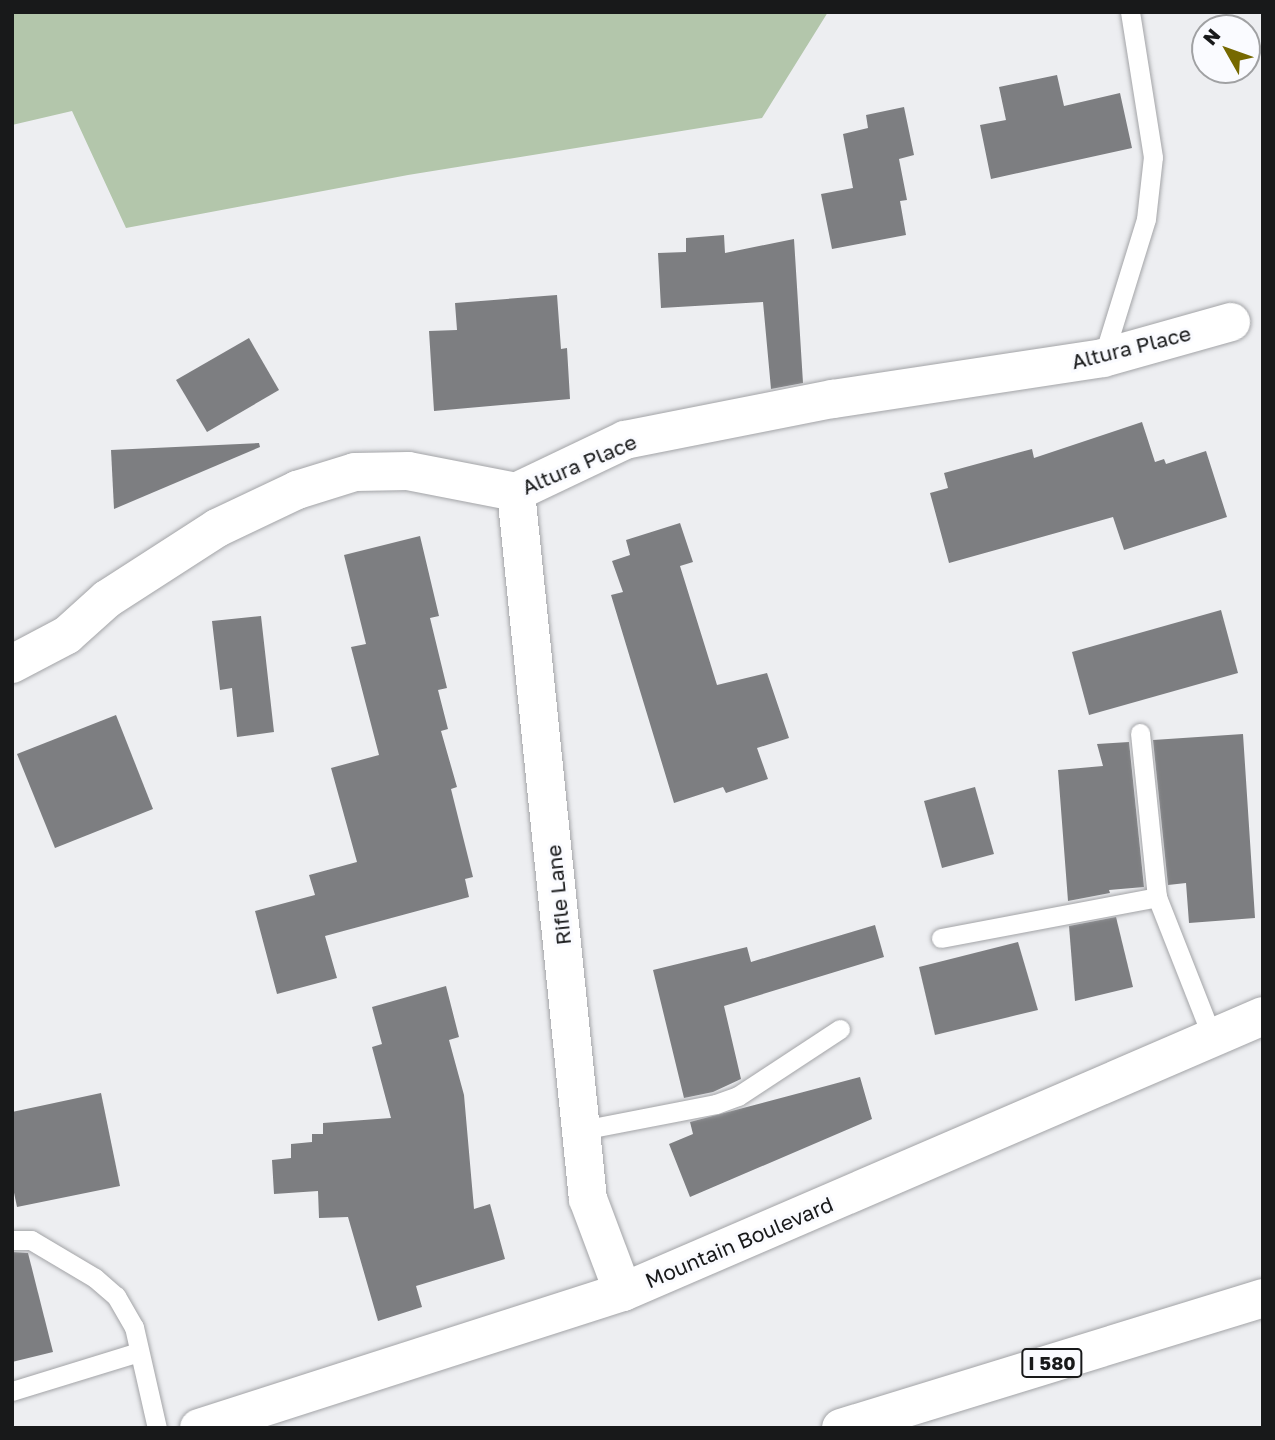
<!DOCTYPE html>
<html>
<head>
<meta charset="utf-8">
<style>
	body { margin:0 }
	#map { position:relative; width:1275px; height:1440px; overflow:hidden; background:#edeef1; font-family:"Golos Text",sans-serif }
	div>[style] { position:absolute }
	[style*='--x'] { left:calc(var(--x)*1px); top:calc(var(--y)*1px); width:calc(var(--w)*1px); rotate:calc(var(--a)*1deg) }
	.green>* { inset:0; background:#b3c6ab }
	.building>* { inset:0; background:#7d7e81 }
	.roads { filter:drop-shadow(0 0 2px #a3a4a7) drop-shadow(0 0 2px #a3a4a7) }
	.service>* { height:19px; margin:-9.5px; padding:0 9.5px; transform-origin:9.5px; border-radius:9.5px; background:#fff }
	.minor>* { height:38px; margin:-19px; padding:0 19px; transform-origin:19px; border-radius:19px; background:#fff }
	.secondary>* { height:38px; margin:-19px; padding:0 19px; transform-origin:19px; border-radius:19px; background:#fff }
	.motorway>* { height:38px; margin:-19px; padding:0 19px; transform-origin:19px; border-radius:19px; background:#fff }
	span { translate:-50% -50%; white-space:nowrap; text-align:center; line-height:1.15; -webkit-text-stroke:6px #fafbff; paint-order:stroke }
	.shield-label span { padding:2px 5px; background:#fafbff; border:2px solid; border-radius:5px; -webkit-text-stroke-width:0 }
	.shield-label { font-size:19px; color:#18191a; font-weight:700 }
	.street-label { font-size:21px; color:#18191a }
	.frame { position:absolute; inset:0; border:14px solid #18191a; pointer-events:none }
	.north { position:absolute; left:1191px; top:14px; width:70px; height:70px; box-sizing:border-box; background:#fafbff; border:2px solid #a0a1a3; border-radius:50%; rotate:310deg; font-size:19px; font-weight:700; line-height:28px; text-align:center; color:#18191a }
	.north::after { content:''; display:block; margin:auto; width:24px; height:32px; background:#766900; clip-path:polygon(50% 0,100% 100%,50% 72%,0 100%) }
</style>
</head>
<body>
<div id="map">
	<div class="green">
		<div style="clip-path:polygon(12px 12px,828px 12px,762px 118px,408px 175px,126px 228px,72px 111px,12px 125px)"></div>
	</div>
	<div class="building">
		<div style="clip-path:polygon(1057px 75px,1064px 106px,1120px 93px,1132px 148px,991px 179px,980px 125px,1006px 120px,999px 87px)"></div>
		<div style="clip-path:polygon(904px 107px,914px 155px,899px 159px,907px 200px,900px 201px,906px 235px,832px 249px,821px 194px,853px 188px,843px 134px,868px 128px,866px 115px)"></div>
		<div style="clip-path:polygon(724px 235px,725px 253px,794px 239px,803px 383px,771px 389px,763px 302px,661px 308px,658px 253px,686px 252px,686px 238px)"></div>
		<div style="clip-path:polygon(557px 295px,561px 349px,567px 348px,570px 399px,434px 411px,429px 331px,457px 330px,455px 303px)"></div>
		<div style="clip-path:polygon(249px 338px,279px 390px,207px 432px,176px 380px)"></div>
		<div style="clip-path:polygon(1142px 422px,1155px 462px,1164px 459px,1166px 464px,1206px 451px,1227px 517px,1124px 550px,1113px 517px,949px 563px,930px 493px,948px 488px,944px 473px,1032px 449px,1034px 458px)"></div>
		<div style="clip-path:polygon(259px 443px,260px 447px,114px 509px,111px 450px)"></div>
		<div style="clip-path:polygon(680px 523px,693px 562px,680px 566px,717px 685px,767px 673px,789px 738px,757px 748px,768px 779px,726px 793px,723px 787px,674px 803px,611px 595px,623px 592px,612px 561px,630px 555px,626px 540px)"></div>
		<div style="clip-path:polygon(420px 536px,439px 616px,430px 618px,447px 688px,438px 690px,448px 729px,441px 731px,457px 787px,451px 789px,473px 877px,465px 879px,469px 897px,325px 936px,337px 978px,277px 994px,255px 911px,315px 895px,309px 875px,357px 862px,331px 768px,379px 755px,351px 647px,366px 644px,344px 555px)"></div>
		<div style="clip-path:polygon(1221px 610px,1238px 673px,1089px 715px,1072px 652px)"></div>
		<div style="clip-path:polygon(261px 616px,274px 732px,237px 737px,232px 688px,220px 690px,212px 621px)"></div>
		<div style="clip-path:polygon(116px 715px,153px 809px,55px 848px,17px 754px)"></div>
		<div style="clip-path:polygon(1243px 734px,1255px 918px,1189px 923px,1186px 883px,1168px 885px,1153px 740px)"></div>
		<div style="clip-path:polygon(1129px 742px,1144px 887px,1109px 890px,1110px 893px,1068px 901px,1058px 770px,1103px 766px,1097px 744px)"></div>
		<div style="clip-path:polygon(975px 787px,994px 854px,942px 868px,924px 801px)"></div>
		<div style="clip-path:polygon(1116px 917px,1133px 987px,1075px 1001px,1069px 926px)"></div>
		<div style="clip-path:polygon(875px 925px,884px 957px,724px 1006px,741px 1079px,713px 1092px,684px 1098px,653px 970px,747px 947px,751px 962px)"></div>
		<div style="clip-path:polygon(1018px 942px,1038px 1010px,935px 1035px,919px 967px)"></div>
		<div style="clip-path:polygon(446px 986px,459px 1037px,449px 1040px,464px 1095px,474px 1209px,490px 1204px,505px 1259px,416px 1286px,422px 1307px,378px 1321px,348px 1217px,319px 1218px,318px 1191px,274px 1194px,272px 1160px,291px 1158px,291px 1144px,312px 1142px,312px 1134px,323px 1134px,323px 1123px,391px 1118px,372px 1047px,382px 1044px,372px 1007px)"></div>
		<div style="clip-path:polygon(860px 1077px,872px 1119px,690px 1197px,669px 1144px,693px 1134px,690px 1122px)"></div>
		<div style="clip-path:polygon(101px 1093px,120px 1186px,17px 1207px,12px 1183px,12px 1112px)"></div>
		<div style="clip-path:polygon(12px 1252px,28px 1253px,53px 1352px,12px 1362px)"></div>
	</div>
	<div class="roads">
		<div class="service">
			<div style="--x:1103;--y:358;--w:145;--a:-72.8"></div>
			<div style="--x:1146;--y:219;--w:62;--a:-83.6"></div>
			<div style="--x:1153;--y:157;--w:147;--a:-99"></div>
			<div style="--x:1140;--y:733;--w:165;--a:84.1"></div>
			<div style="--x:1157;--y:897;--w:153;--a:68.5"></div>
			<div style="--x:941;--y:938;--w:220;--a:-10.7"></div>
			<div style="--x:582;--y:1130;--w:136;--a:-11"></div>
			<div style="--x:716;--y:1104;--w:23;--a:-20"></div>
			<div style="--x:738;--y:1096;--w:122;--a:-33.3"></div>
			<div style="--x:12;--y:1240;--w:19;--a:0"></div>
			<div style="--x:31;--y:1240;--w:74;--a:30.7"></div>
			<div style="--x:95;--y:1278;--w:28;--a:41"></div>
			<div style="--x:116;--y:1296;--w:36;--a:60"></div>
			<div style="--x:134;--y:1327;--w:104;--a:77.2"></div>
			<div style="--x:12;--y:1391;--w:133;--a:-17.1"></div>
		</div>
		<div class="minor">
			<div style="--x:516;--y:492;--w:711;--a:84.19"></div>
			<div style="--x:588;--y:1199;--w:99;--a:69.4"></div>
			<div style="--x:12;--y:664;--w:62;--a:-27.8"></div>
			<div style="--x:67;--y:635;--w:54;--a:-42"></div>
			<div style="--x:107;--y:599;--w:131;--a:-32.8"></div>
			<div style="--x:217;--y:528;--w:89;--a:-25.4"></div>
			<div style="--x:297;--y:490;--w:61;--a:-17.2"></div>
			<div style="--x:355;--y:472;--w:53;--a:-1.1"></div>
			<div style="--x:408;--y:471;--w:110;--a:11"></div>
			<div style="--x:516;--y:492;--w:121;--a:-25.5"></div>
			<div style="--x:625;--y:440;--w:212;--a:-11.2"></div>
			<div style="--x:833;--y:399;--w:273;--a:-8.6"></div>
			<div style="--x:1103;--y:358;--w:133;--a:-15.7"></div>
		</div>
		<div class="secondary">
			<div style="--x:199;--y:1428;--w:445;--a:-17.8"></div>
			<div style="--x:623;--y:1292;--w:697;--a:-23.33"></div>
		</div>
		<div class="motorway">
			<div style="--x:841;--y:1428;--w:442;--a:-17.1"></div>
		</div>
	</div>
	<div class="shield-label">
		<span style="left:1052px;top:1363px">I 580</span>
	</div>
	<div class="street-label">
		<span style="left:1131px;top:347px;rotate:-14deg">Altura Place</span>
		<span style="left:579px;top:464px;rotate:-23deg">Altura Place</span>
		<span style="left:558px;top:895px;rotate:-96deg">Rifle Lane</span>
		<span style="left:739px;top:1242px;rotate:-23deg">Mountain Boulevard</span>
	</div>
	<div class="frame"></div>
	<div class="north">N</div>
</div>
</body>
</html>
